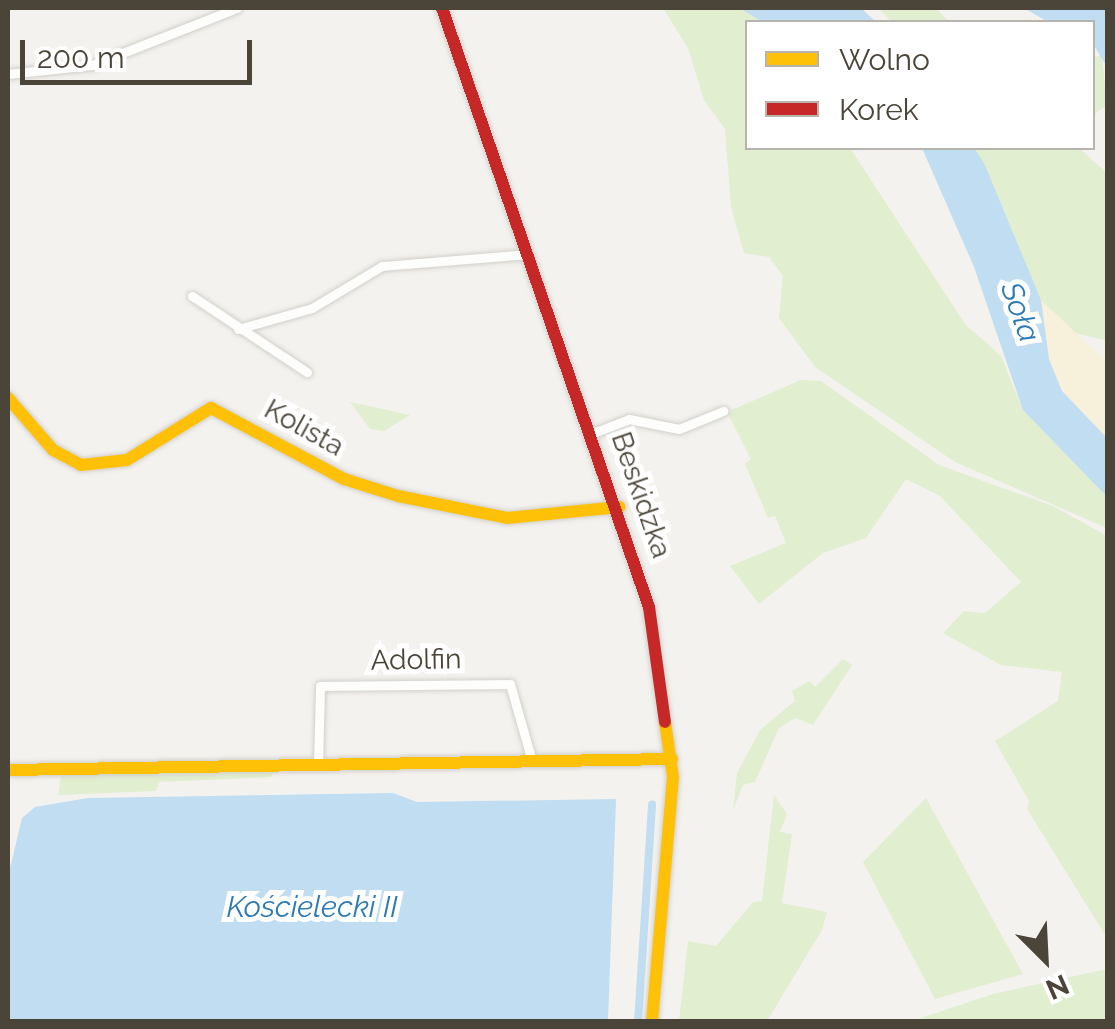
<!DOCTYPE html>
<html>
<head>
<meta charset="utf-8">
<style>
	body { margin:0 }
	#map { position:relative; width:1115px; height:1029px; overflow:hidden; background:#f4f2ee; font-family:Raleway,sans-serif }
	div>[style] { position:absolute }
	[style*='--x'] { left:calc(var(--x)*1px); top:calc(var(--y)*1px); width:calc(var(--w)*1px); rotate:calc(var(--a)*1deg) }
	.green>* { inset:0; background:#e1eecf }
	.sand>* { inset:0; background:#f7f0da }
	.water>* { inset:0; background:#c0ddf1 }
	.canal>* { height:8px; margin:-4px; padding:0 4px; transform-origin:4px; border-radius:4px; background:#c0ddf1 }
	.roads { filter:drop-shadow(0 0 2px #d2d0cb) drop-shadow(0 0 2px #d2d0cb) }
	.street>* { height:9px; margin:-4.5px; padding:0 4.5px; transform-origin:4.5px; border-radius:4.5px; background:#fdfdfc }
	.slow>* { height:12px; margin:-6px; padding:0 6px; transform-origin:6px; border-radius:6px; background:#ffc107 }
	.jam>* { height:12px; margin:-6px; padding:0 6px; transform-origin:6px; border-radius:6px; background:#c62828 }
	span { translate:-50% -50%; white-space:nowrap; text-align:center; line-height:1.15; -webkit-text-stroke:10px #fff; paint-order:stroke }
	.street-label { font-size:28px; color:#4b4439 }
	.water-label { font-size:30px; color:#2e7ab2; font-style:italic }
	.frame { position:absolute; inset:0; border:10px solid #4b4439; pointer-events:none }
	.legend { position:absolute; left:745px; top:20px; width:350px; height:130px; box-sizing:border-box; background:#fff; border:2px solid #b7b4b0; margin:0; padding:12px 18px; list-style:none; font-size:30px; color:#4b4439 }
	.legend li { display:flex; align-items:center; gap:20px; height:50px }
	.legend b { width:50px; border:2px solid #b7b4b0 }
	.north { position:absolute; left:995px; top:909px; width:100px; height:100px; -webkit-text-stroke:8px #fff; paint-order:stroke; rotate:156deg; font-size:28px; font-weight:700; line-height:40px; text-align:center; color:#4b4439 }
	.north::after { content:''; display:block; margin:auto; width:35px; height:45px; background:#4b4439; clip-path:polygon(50% 0,100% 100%,50% 72%,0 100%) }
	.scale { position:absolute; left:20px; top:40px; width:232px; height:45px; box-sizing:border-box; border:5px solid #4b4439; border-top:0; padding-left:12px; font-size:30px; line-height:35px; white-space:nowrap; color:#4b4439; -webkit-text-stroke:8px #fff; paint-order:stroke }
</style>
</head>
<body>
<div id="map">
	<div class="green">
		<div style="clip-path:polygon(663px 8px,739px 8px,763px 22px,748px 22px,748px 148px,850px 148px,965px 324px,1001px 356px,1023px 410px,1107px 497px,1107px 528px,955px 462px,815px 367px,779px 318px,783px 276px,769px 257px,744px 253px,731px 207px,725px 129px,704px 100px,688px 48px)"></div>
		<div style="clip-path:polygon(878px 8px,936px 8px,949px 22px,892px 22px)"></div>
		<div style="clip-path:polygon(1102px 55px,1107px 105px,1093px 115px,1093px 58px)"></div>
		<div style="clip-path:polygon(974px 148px,1079px 148px,1107px 173px,1107px 341px,1067px 331px,1041px 300px)"></div>
		<div style="clip-path:polygon(801px 380px,821px 381px,939px 465px,1053px 506px,1107px 536px,1107px 938px,1027px 809px,1029px 801px,995px 741px,1058px 701px,1062px 672px,1001px 665px,943px 633px,964px 611px,985px 613px,1021px 582px,940px 496px,906px 479px,866px 538px,823px 553px,759px 604px,730px 566px,786px 543px,775px 516px,768px 518px,745px 464px,751px 459px,727px 412px)"></div>
		<div style="clip-path:polygon(350px 402px,410px 415px,384px 431px,370px 429px)"></div>
		<div style="clip-path:polygon(843px 659px,852px 665px,813px 725px,795px 718px,779px 728px,755px 782px,743px 785px,733px 810px,737px 773px,760px 730px,795px 701px,792px 691px,810px 681px,815px 687px)"></div>
		<div style="clip-path:polygon(273px 768px,271px 777px,159px 782px,156px 791px,58px 795px,62px 771px)"></div>
		<div style="clip-path:polygon(774px 795px,787px 814px,780px 832px,792px 834px,782px 903px,827px 912px,822px 930px,767px 1021px,679px 1021px,688px 941px,716px 946px,753px 902px,762px 901px)"></div>
		<div style="clip-path:polygon(926px 798px,1023px 974px,935px 999px,863px 862px)"></div>
		<div style="clip-path:polygon(1107px 969px,1107px 1021px,912px 1021px,993px 994px)"></div>
	</div>
	<div class="sand">
		<div style="clip-path:polygon(1041px 300px,1107px 362px,1107px 438px,1062px 391px,1049px 358px)"></div>
	</div>
	<div class="water">
		<div style="clip-path:polygon(739px 8px,861px 8px,876px 22px,763px 22px)"></div>
		<div style="clip-path:polygon(1024px 8px,1107px 8px,1107px 67px,1093px 44px,1092px 22px,1048px 22px)"></div>
		<div style="clip-path:polygon(922px 148px,974px 148px,984px 163px,1041px 300px,1049px 359px,1062px 391px,1107px 438px,1107px 497px,1023px 410px,974px 267px)"></div>
		<div style="clip-path:polygon(393px 793px,417px 802px,616px 799px,608px 1021px,8px 1021px,8px 877px,22px 818px,35px 807px,88px 798px)"></div>
	</div>
	<div class="canal">
		<div style="--x:638;--y:1022;--w:218;--a:-86.3"></div>
	</div>
	<div class="roads">
		<div class="street">
			<div style="--x:8;--y:74;--w:84;--a:-6.1"></div>
			<div style="--x:92;--y:65;--w:156;--a:-21.5"></div>
			<div style="--x:192;--y:296;--w:138;--a:33.5"></div>
			<div style="--x:238;--y:329;--w:77;--a:-15.8"></div>
			<div style="--x:312;--y:308;--w:82;--a:-31"></div>
			<div style="--x:382;--y:266;--w:146;--a:-4.7"></div>
			<div style="--x:593;--y:433;--w:39;--a:-21"></div>
			<div style="--x:629;--y:419;--w:51;--a:11.3"></div>
			<div style="--x:679;--y:429;--w:48;--a:-22.2"></div>
			<div style="--x:318;--y:765;--w:79;--a:-88.5"></div>
			<div style="--x:320;--y:686;--w:190;--a:-0.6"></div>
			<div style="--x:510;--y:684;--w:80;--a:74.1"></div>
		</div>
		<div class="slow">
			<div style="--x:8;--y:398;--w:69;--a:49.1"></div>
			<div style="--x:53;--y:450;--w:32;--a:28"></div>
			<div style="--x:81;--y:465;--w:46;--a:-6.2"></div>
			<div style="--x:127;--y:460;--w:99;--a:-31.8"></div>
			<div style="--x:211;--y:408;--w:151;--a:28.1"></div>
			<div style="--x:344;--y:479;--w:57;--a:17.5"></div>
			<div style="--x:398;--y:496;--w:111;--a:11.4"></div>
			<div style="--x:507;--y:518;--w:113;--a:-5.6"></div>
			<div style="--x:8;--y:770;--w:664;--a:-0.95"></div>
			<div style="--x:652;--y:1022;--w:246;--a:-85.1"></div>
			<div style="--x:673;--y:777;--w:56;--a:-98.3"></div>
		</div>
		<div class="jam">
			<div style="--x:442;--y:8;--w:634;--a:70.94"></div>
			<div style="--x:649;--y:607;--w:116;--a:82.1"></div>
		</div>
	</div>
	<div class="street-label">
		<span style="left:304px;top:428px;rotate:29deg">Kolista</span>
		<span style="left:641px;top:495px;rotate:71deg">Beskidzka</span>
		<span style="left:416px;top:660px;rotate:-1deg">Adolfin</span>
	</div>
	<div class="water-label">
		<span style="left:1020px;top:312px;rotate:70deg">Soła</span>
		<span style="left:312px;top:907px">Kościelecki II</span>
	</div>
	<div class="frame"></div>
	<ul class="legend">
	<li><b style="height:12px;background:#ffc107"></b>Wolno</li>
	<li><b style="height:12px;background:#c62828"></b>Korek</li>
	</ul>
	<div class="north">N</div>
	<div class="scale">200 m</div>
</div>
</body>
</html>
